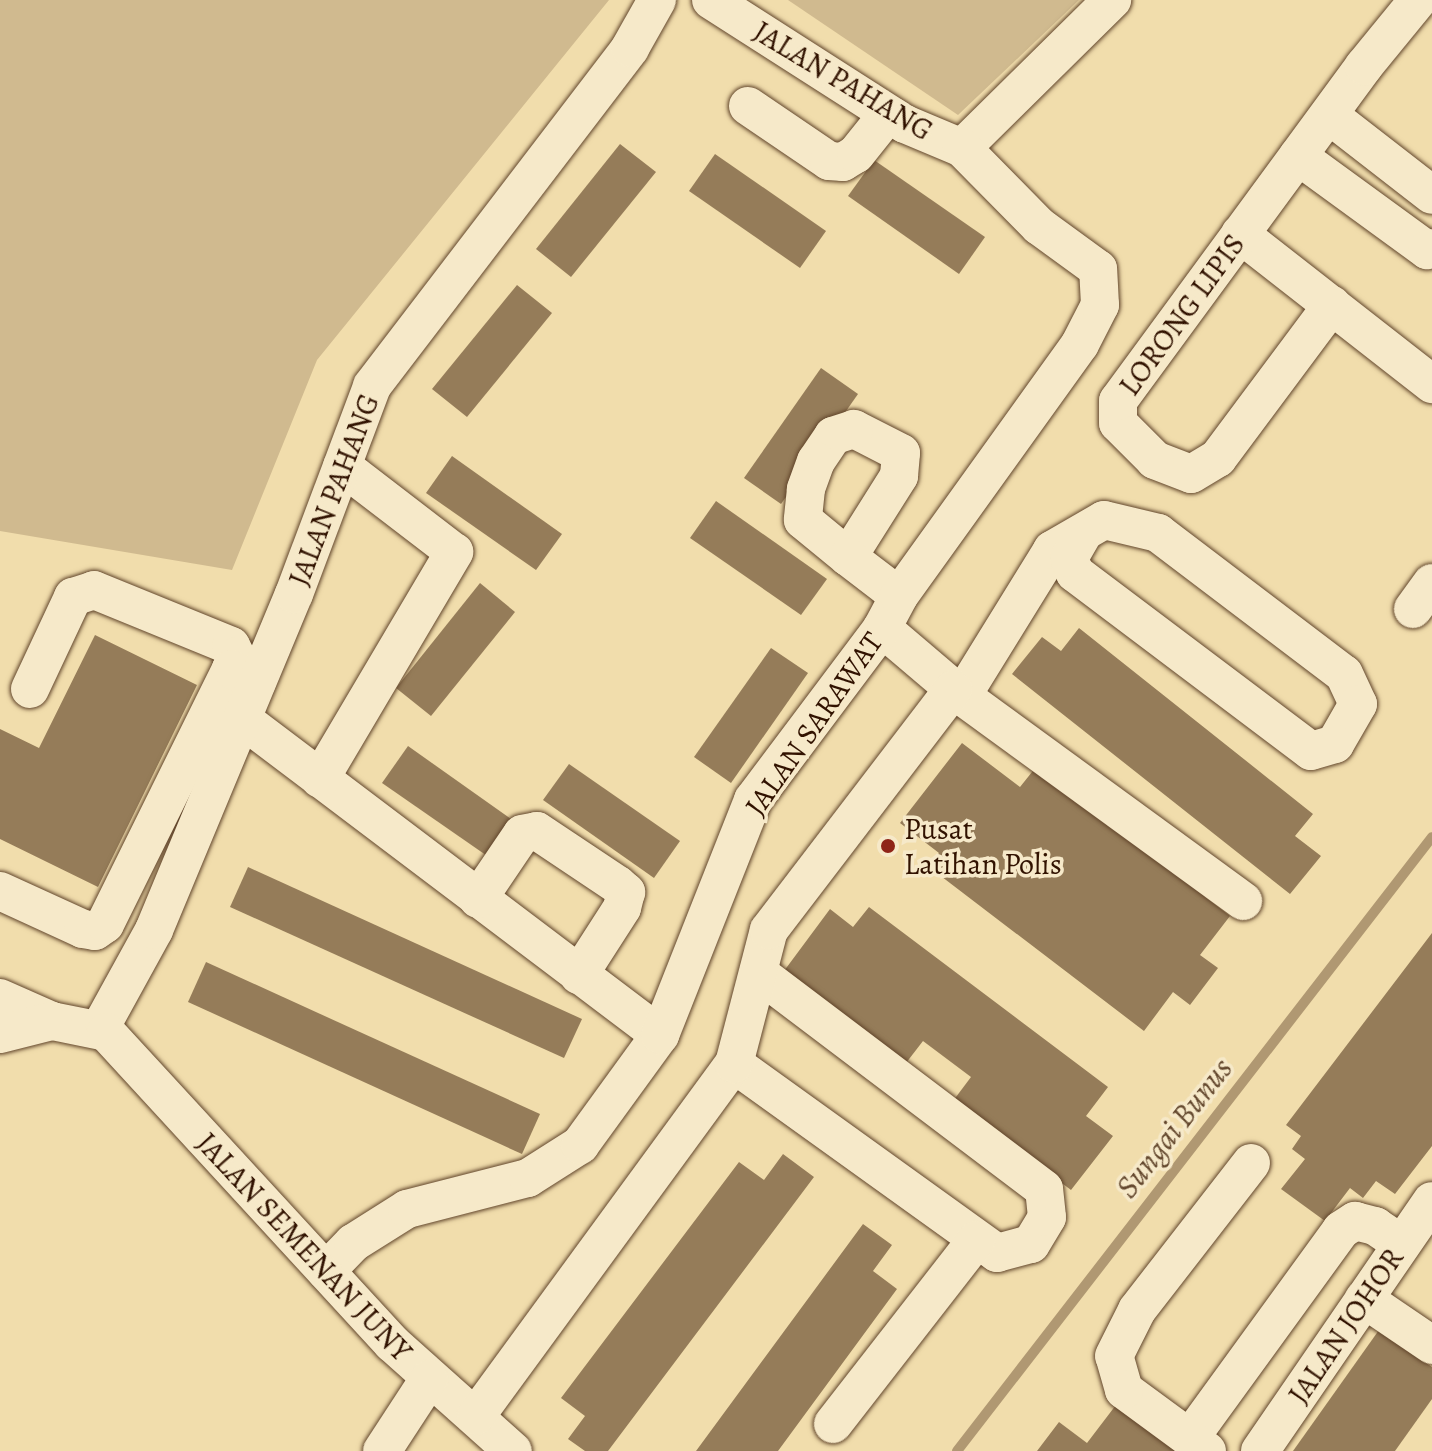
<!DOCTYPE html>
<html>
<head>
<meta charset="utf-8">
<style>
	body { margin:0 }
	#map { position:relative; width:1432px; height:1451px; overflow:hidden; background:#f1ddac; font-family:Alegreya,serif }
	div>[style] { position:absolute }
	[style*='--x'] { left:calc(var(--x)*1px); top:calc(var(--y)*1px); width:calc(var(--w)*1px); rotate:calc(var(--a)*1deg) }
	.green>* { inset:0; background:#d0ba8f }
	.stream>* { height:10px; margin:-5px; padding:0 5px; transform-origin:5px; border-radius:5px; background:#b09872 }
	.building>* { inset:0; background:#957c59 }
	.roads { filter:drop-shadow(0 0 2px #61452b) drop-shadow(0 0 2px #61452b) }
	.minor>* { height:38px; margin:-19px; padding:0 19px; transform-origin:19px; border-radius:19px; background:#f6e9c9 }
	.dots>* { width:22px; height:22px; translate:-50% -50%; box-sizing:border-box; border:4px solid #f6e9c9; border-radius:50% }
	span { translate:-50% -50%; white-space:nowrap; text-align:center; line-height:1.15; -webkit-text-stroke:7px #f6e9c9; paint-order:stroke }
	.street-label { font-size:30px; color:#311200 }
	.poi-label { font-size:30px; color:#311200 }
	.left { translate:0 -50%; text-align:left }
	.water-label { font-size:32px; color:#64482e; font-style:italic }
</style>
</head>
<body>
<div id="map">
	<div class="green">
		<div style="clip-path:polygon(0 0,609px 0,317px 360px,232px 570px,0 531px)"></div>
		<div style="clip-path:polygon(788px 0,1079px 0,958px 115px)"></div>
	</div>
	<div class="stream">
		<div style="--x:957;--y:1451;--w:776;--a:-52.27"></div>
	</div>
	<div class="building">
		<div style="clip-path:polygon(620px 144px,656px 172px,571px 277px,536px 249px)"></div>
		<div style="clip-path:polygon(715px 154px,826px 231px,800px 268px,689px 191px)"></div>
		<div style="clip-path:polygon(874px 160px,985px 237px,959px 274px,848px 196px)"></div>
		<div style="clip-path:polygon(517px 285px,552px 313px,467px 417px,432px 389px)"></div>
		<div style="clip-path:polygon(821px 368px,858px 394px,781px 504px,744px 478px)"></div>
		<div style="clip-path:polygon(452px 456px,562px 534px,536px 570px,426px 493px)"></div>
		<div style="clip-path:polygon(716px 501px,827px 579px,801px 615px,690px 538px)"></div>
		<div style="clip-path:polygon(480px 583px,515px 612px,431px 716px,396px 688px)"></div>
		<div style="clip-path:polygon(1079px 628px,1313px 814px,1295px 836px,1321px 856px,1290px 894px,1012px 674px,1042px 637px,1061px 651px)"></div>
		<div style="clip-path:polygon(95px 635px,197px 685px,98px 887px,0 839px,0 729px,39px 748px)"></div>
		<div style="clip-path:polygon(771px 648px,808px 673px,731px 783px,694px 757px)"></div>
		<div style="clip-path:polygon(962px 743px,1020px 787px,1036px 767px,1230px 916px,1200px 955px,1218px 968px,1190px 1005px,1173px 992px,1144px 1031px,929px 867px,939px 853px,900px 823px)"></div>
		<div style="clip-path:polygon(408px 746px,518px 824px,493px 860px,382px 783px)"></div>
		<div style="clip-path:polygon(569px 764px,680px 841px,654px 878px,543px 800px)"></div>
		<div style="clip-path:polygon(248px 867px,582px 1019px,564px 1058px,230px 907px)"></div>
		<div style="clip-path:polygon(869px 907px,1108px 1087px,1086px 1116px,1113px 1136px,1071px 1190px,953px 1101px,971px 1077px,923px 1041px,906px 1063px,784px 971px,830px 909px,853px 927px)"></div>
		<div style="clip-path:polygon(1432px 933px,1432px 1146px,1395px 1194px,1376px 1181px,1363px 1198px,1350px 1188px,1325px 1221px,1281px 1189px,1305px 1159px,1292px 1149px,1301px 1136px,1286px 1125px)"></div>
		<div style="clip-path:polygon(206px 962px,540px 1114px,522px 1154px,188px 1002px)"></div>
		<div style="clip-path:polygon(783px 1154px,814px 1177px,608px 1451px,585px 1451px,568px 1439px,585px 1416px,561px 1398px,739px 1162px,764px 1180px)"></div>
		<div style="clip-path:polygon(863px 1224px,892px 1245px,873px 1271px,897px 1289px,778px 1451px,696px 1451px)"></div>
		<div style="clip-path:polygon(1379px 1330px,1432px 1367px,1432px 1399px,1395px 1451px,1293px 1451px)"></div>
		<div style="clip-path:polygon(1119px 1401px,1178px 1446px,1174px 1451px,1037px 1451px,1059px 1422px,1087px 1443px)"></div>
	</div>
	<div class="roads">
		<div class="minor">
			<div style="--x:711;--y:0;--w:230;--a:32.6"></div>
			<div style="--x:905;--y:124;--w:62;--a:22.8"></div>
			<div style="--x:962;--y:148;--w:211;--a:-44.6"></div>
			<div style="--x:748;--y:106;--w:98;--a:34.2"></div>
			<div style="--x:829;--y:161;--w:14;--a:4"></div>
			<div style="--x:843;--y:162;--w:15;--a:-32"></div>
			<div style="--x:856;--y:154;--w:51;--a:-51.3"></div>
			<div style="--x:1329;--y:115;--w:130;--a:37.8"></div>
			<div style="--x:1298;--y:156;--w:160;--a:36.1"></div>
			<div style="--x:1427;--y:250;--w:5;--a:-22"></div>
			<div style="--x:1240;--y:234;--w:244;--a:38"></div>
			<div style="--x:1332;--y:305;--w:191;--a:126.7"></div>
			<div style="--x:1218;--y:458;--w:31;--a:149"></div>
			<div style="--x:1191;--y:474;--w:39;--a:-159"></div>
			<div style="--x:1155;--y:460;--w:52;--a:-135"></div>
			<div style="--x:1118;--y:423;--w:22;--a:-90"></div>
			<div style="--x:1118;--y:401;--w:416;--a:-53.7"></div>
			<div style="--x:1364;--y:66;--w:85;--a:-50.7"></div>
			<div style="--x:848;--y:557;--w:96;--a:-57.8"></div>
			<div style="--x:899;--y:476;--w:23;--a:-85"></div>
			<div style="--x:901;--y:453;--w:53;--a:-152.9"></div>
			<div style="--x:854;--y:429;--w:22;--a:162"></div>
			<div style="--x:833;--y:436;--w:30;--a:124"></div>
			<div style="--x:816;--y:461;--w:30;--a:110"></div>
			<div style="--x:806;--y:489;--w:31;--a:96"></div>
			<div style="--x:803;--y:520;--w:58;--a:39.4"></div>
			<div style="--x:848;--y:557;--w:64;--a:37.4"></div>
			<div style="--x:1413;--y:609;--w:32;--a:-54"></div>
			<div style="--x:882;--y:628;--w:105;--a:40.4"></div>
			<div style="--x:962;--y:696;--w:348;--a:36.1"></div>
			<div style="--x:30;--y:689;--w:102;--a:-64.9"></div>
			<div style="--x:73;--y:597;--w:22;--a:-18"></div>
			<div style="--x:94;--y:590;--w:148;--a:22.2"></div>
			<div style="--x:231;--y:646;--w:11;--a:63"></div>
			<div style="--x:236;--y:656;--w:14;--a:111"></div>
			<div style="--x:962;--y:696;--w:172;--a:-58.3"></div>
			<div style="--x:1052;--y:550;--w:60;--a:-30"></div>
			<div style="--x:1104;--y:520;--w:56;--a:13.5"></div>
			<div style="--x:1158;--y:533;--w:233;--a:37.2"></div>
			<div style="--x:1344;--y:674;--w:33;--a:65"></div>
			<div style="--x:1358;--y:704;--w:46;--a:119.9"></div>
			<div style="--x:1335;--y:744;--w:25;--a:164"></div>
			<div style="--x:1311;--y:751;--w:296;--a:-143"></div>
			<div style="--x:1075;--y:573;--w:16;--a:-112"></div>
			<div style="--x:1069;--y:558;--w:28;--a:-60"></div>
			<div style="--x:242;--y:719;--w:524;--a:37.09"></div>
			<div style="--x:320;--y:779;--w:264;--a:-59.4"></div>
			<div style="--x:454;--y:552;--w:141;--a:-142.5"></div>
			<div style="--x:0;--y:891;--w:91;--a:24.6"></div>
			<div style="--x:83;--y:929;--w:12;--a:9"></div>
			<div style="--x:95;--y:931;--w:12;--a:-35"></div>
			<div style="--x:105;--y:924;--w:284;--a:-63.7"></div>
			<div style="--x:231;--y:669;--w:29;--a:27"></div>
			<div style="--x:478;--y:899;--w:78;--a:-55.9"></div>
			<div style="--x:522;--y:834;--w:15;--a:-11"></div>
			<div style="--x:537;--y:831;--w:97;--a:33.7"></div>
			<div style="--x:618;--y:885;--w:11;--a:41"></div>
			<div style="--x:626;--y:892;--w:16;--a:104"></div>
			<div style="--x:622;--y:908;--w:80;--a:122.7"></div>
			<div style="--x:0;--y:998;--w:57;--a:23.9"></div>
			<div style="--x:52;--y:1021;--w:55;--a:11.5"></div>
			<div style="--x:106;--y:1032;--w:11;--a:-100"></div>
			<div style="--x:104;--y:1021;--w:104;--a:-61.2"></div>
			<div style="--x:154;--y:930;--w:364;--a:-67.4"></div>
			<div style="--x:294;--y:594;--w:222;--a:-69.4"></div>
			<div style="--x:372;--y:386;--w:425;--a:-52.6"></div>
			<div style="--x:630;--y:48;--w:55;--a:-60.6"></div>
			<div style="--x:106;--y:1032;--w:423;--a:47.4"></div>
			<div style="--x:392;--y:1343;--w:162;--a:41.8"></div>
			<div style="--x:0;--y:1034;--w:54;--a:-14"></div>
			<div style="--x:734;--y:1064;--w:324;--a:35.7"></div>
			<div style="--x:997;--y:1253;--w:35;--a:-15"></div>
			<div style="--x:1031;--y:1244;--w:31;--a:-59"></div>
			<div style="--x:1047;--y:1217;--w:28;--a:-96"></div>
			<div style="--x:1044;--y:1189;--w:356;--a:-142.9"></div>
			<div style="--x:326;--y:1271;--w:39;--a:-46"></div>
			<div style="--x:353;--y:1243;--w:64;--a:-32.2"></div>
			<div style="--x:407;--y:1209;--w:125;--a:-14.4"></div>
			<div style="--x:528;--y:1178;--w:62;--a:-32.4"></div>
			<div style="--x:580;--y:1145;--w:136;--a:-54"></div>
			<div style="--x:660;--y:1035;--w:253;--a:-68.4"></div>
			<div style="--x:753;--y:800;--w:215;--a:-53.1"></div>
			<div style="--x:882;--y:628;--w:36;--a:-62"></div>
			<div style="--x:899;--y:596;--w:310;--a:-54.3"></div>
			<div style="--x:1080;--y:344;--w:44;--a:-62.9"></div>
			<div style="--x:1100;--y:305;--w:36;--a:-93"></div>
			<div style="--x:1098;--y:269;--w:73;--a:-143.9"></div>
			<div style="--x:1039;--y:226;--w:110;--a:-134.6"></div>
			<div style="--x:1364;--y:1299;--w:82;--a:34.1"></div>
			<div style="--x:476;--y:1416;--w:436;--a:-53.8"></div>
			<div style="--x:734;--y:1064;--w:138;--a:-75.4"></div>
			<div style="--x:769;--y:930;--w:303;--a:-52.6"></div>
			<div style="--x:833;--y:1424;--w:233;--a:-52.1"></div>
			<div style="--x:1190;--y:1438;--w:257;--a:-54"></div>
			<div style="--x:1341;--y:1230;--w:17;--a:-33"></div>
			<div style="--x:1355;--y:1221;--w:21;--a:14"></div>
			<div style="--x:1375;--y:1226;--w:32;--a:34"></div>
			<div style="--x:382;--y:1451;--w:86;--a:-56.9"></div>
			<div style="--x:1207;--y:1451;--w:103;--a:-143.7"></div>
			<div style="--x:1124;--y:1390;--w:35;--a:-106"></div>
			<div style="--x:1114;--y:1356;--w:51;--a:-63.4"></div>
			<div style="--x:1137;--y:1310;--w:186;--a:-52.2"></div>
			<div style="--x:1260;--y:1451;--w:303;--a:-55.5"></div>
		</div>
	</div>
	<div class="dots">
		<div style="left:888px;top:846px;background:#8f2418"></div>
	</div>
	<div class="street-label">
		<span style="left:843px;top:81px;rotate:31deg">JALAN PAHANG</span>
		<span style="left:1182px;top:315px;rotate:-54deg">LORONG LIPIS</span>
		<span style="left:334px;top:490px;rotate:-69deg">JALAN PAHANG</span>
		<span style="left:814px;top:724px;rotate:-55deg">JALAN SARAWAT</span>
		<span style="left:304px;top:1247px;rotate:47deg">JALAN SEMENAN JUNY</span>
		<span style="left:1346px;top:1326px;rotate:-56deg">JALAN JOHOR</span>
	</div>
	<div class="poi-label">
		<span class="left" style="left:904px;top:846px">Pusat<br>Latihan Polis</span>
	</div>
	<div class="water-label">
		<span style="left:1174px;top:1128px;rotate:-52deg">Sungai Bunus</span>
	</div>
</div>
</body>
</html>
